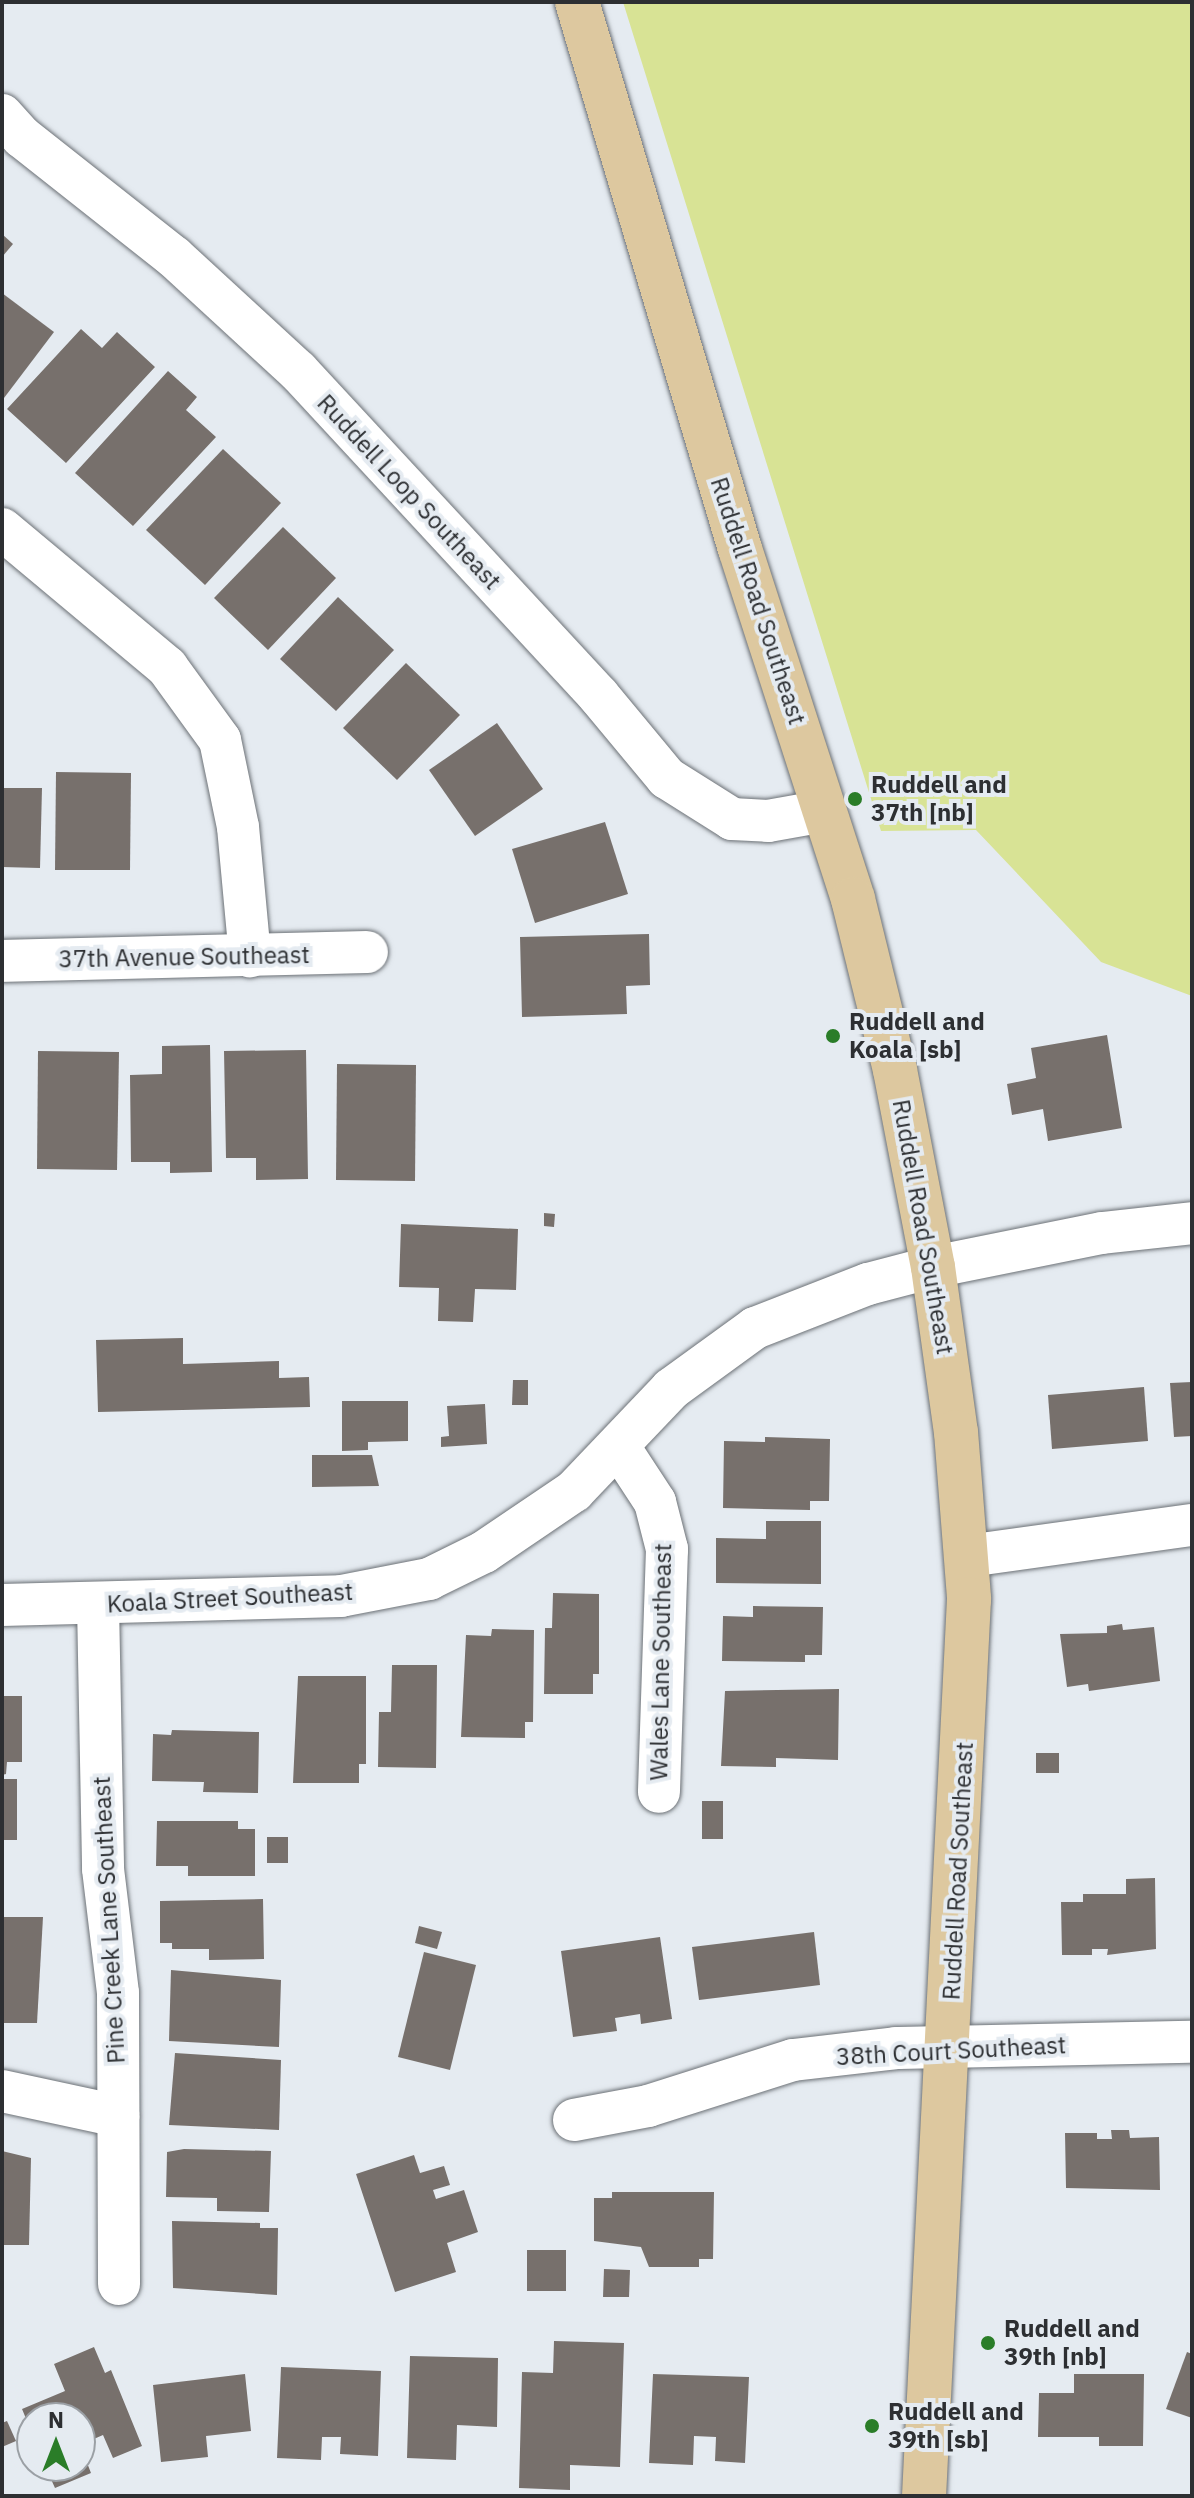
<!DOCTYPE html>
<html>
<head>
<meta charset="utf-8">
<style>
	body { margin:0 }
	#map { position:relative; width:1194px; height:2498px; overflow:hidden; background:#e5ebf1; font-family:"IBM Plex Sans",sans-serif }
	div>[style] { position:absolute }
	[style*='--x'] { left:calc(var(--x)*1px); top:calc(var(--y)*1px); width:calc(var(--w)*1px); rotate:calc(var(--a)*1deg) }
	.green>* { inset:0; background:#d8e395 }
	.building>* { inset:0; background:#77706c }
	.roads { filter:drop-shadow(0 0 2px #6c7176) drop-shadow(0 0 2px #6c7176) }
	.minor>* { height:42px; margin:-21px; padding:0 21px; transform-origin:21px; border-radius:21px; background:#fff }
	.major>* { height:44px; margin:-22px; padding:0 22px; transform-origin:22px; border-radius:22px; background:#ddc89f }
	.dots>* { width:22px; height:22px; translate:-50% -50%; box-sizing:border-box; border:4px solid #e5ebf1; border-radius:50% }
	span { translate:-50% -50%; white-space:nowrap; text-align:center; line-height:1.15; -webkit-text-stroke:8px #e5ebf1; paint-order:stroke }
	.street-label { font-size:24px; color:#2d2f32 }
	.poi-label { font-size:24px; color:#2d2f32; font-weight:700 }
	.left { translate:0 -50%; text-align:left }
	.frame { position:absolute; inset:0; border:4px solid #2d2f32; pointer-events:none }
	.north { position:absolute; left:16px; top:2402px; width:80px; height:80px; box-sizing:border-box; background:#e5ebf1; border:2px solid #9ba0a5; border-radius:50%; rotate:0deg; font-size:22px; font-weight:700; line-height:32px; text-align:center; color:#2d2f32 }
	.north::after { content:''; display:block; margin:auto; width:28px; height:36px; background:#2a7d28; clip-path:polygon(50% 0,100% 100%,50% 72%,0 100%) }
</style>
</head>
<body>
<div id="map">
	<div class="green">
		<div style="clip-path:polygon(623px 2px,1192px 2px,1192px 996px,1101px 962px,976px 830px,881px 831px)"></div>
	</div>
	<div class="building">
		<div style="clip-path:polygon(2px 234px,13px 244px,2px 257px)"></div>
		<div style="clip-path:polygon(2px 293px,54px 332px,4px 398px,2px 396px)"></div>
		<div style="clip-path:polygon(81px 329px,102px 348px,117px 332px,155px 367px,66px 463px,7px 409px)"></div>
		<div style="clip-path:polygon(168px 371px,197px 397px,186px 410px,216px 437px,133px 526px,75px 473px)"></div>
		<div style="clip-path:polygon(223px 449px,281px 503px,205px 585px,146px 530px)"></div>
		<div style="clip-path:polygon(283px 527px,336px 578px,268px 650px,214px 598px)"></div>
		<div style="clip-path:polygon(338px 597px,394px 650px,336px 711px,280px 659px)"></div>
		<div style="clip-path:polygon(406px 663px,460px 715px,397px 780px,343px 728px)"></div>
		<div style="clip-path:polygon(497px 723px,543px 789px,475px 836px,429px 770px)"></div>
		<div style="clip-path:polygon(56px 772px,131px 773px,130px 870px,55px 870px)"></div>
		<div style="clip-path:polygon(2px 788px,42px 788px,40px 868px,2px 867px)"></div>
		<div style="clip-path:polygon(605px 822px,628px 894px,535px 923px,512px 849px)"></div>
		<div style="clip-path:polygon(649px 934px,650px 985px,626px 986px,627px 1014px,522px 1017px,520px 937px)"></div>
		<div style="clip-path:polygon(1107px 1035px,1122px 1128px,1048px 1141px,1043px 1109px,1012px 1115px,1007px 1084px,1036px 1078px,1031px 1048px)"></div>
		<div style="clip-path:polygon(210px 1045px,212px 1172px,170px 1173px,170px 1162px,131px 1162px,130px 1075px,162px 1074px,162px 1046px)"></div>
		<div style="clip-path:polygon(306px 1050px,308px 1179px,256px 1180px,256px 1158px,226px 1158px,224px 1051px)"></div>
		<div style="clip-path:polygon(38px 1051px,119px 1052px,117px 1170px,37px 1169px)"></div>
		<div style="clip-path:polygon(337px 1064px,416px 1065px,415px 1181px,336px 1180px)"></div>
		<div style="clip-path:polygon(544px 1213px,555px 1214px,554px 1227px,544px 1226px)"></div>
		<div style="clip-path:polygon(401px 1224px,518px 1229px,516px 1290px,475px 1289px,473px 1322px,438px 1321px,439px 1288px,399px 1287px)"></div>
		<div style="clip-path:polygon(183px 1338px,183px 1364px,279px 1361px,279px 1378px,309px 1377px,310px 1407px,98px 1412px,96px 1340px)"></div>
		<div style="clip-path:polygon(513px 1380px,528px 1380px,528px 1405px,512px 1405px)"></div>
		<div style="clip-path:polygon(1192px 1382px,1192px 1436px,1174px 1437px,1170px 1383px)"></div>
		<div style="clip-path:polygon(1144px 1387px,1148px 1441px,1052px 1449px,1048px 1395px)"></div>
		<div style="clip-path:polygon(342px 1401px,408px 1401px,408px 1441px,368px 1442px,368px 1450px,342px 1451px)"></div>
		<div style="clip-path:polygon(485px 1404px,487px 1444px,441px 1447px,441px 1437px,449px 1436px,447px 1406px)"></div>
		<div style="clip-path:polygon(765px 1437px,830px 1439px,829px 1501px,810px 1501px,810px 1510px,723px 1508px,724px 1441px,765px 1442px)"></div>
		<div style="clip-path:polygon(312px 1455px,372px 1455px,379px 1486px,312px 1487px)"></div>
		<div style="clip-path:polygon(766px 1521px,821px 1521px,821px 1584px,716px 1583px,716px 1538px,766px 1539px)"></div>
		<div style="clip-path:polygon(553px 1593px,599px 1594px,599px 1674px,593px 1674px,593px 1694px,544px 1694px,545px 1628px,552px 1628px)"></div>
		<div style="clip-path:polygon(753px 1606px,823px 1607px,822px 1655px,805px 1655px,805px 1662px,722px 1661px,723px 1616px,753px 1617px)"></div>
		<div style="clip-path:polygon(1122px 1624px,1123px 1630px,1154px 1627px,1160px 1681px,1089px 1691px,1088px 1684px,1067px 1687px,1060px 1634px,1107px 1633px,1107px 1626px)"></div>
		<div style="clip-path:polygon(492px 1629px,534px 1630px,533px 1722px,525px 1722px,525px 1738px,461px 1737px,466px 1635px,491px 1636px)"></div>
		<div style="clip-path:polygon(392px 1665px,437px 1665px,436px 1768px,378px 1767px,379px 1712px,391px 1712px)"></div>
		<div style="clip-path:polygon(298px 1676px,366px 1676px,366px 1764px,359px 1764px,359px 1783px,293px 1783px)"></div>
		<div style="clip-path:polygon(839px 1689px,838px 1760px,776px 1758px,776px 1767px,721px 1766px,725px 1691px)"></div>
		<div style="clip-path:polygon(2px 1696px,22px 1696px,22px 1762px,7px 1762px,6px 1774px,2px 1775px)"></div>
		<div style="clip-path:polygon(172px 1730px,259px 1732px,258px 1793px,203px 1792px,204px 1782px,152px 1781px,153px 1734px,171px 1735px)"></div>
		<div style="clip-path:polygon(1036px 1753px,1059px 1753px,1059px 1773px,1036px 1773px)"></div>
		<div style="clip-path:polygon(2px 1779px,17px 1779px,17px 1840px,2px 1840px)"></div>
		<div style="clip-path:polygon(702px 1801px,723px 1801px,723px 1839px,702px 1839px)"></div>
		<div style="clip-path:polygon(157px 1821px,238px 1821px,238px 1829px,255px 1829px,255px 1876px,188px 1876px,188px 1866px,156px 1866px)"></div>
		<div style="clip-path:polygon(267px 1837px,288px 1837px,288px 1863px,267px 1863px)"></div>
		<div style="clip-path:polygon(1155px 1878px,1156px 1949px,1107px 1955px,1108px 1949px,1092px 1949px,1092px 1955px,1062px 1955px,1061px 1902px,1083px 1902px,1083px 1894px,1126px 1894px,1126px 1879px)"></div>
		<div style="clip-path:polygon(263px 1899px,264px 1959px,209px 1960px,209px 1949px,172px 1949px,172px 1943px,160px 1943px,160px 1901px)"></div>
		<div style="clip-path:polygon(2px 1917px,43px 1917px,37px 2023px,2px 2023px)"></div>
		<div style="clip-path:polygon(419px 1926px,442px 1932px,437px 1949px,415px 1943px)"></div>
		<div style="clip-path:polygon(814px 1932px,820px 1985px,699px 2000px,692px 1947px)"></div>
		<div style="clip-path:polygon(660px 1937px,672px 2019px,641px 2024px,640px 2014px,615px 2018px,617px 2031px,573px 2037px,561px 1951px)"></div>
		<div style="clip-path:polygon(424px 1952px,476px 1965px,450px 2070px,398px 2057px)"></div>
		<div style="clip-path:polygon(171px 1970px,281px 1980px,279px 2047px,169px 2041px)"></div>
		<div style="clip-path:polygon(175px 2053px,281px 2060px,279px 2130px,169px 2125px)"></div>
		<div style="clip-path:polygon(1111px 2130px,1129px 2130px,1130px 2138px,1159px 2137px,1160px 2190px,1066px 2188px,1065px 2133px,1097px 2133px,1097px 2139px,1112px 2139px)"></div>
		<div style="clip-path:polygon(184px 2149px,271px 2151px,269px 2212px,217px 2211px,217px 2198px,166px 2197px,167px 2152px)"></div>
		<div style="clip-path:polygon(2px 2151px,31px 2158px,29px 2245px,2px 2245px)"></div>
		<div style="clip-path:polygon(414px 2155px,420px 2173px,444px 2166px,450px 2185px,433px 2190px,436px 2199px,464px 2190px,478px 2232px,447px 2243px,456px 2272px,395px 2292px,356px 2174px)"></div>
		<div style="clip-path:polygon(612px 2192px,714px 2192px,713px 2259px,699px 2259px,699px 2267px,649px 2267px,641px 2247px,594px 2241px,594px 2198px,612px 2198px)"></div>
		<div style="clip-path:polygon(172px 2221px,260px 2223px,260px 2228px,278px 2228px,277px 2295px,173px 2288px)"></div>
		<div style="clip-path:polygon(527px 2250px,566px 2250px,566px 2291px,527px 2291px)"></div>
		<div style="clip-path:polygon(604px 2269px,630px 2270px,629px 2297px,603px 2297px)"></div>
		<div style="clip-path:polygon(554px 2341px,624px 2343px,620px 2467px,570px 2465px,570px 2490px,519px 2488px,522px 2372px,553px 2373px)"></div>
		<div style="clip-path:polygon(94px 2347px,105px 2373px,111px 2370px,142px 2446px,113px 2458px,103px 2435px,80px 2445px,91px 2473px,55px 2488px,45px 2466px,80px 2466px,80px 2418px,32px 2418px,32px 2433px,22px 2409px,65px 2391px,54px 2364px)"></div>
		<div style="clip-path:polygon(1187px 2352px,1192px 2354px,1192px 2418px,1166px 2409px)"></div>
		<div style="clip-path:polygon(410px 2356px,498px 2358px,497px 2427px,457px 2425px,456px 2460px,407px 2458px)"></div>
		<div style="clip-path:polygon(281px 2367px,381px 2371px,378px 2456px,340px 2454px,341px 2437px,322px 2437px,321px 2460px,277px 2458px)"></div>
		<div style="clip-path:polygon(245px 2374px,251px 2431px,206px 2436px,208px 2457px,161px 2462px,153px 2385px)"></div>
		<div style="clip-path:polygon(653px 2374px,749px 2377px,745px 2463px,715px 2461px,716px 2437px,694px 2436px,693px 2465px,649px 2463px)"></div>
		<div style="clip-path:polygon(1074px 2374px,1144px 2374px,1143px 2446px,1099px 2446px,1099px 2437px,1038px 2437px,1039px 2393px,1074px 2393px)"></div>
		<div style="clip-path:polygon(7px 2421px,16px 2441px,2px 2447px,2px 2423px)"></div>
	</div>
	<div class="roads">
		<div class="minor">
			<div style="--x:2;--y:115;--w:30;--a:48"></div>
			<div style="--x:22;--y:137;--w:194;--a:38.3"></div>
			<div style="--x:174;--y:257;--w:168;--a:42.6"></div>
			<div style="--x:298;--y:371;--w:442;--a:47.2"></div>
			<div style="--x:598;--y:695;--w:108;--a:50.3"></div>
			<div style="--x:667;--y:778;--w:77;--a:32.2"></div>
			<div style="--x:732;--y:819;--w:36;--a:3"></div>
			<div style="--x:768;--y:821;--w:57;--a:-10.1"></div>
			<div style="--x:2;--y:529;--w:215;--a:39.9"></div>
			<div style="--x:167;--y:667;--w:90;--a:54"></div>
			<div style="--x:220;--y:740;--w:89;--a:78.3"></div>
			<div style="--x:238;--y:827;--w:130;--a:84.7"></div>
			<div style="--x:2;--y:961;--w:365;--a:-1.4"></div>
			<div style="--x:619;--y:1447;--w:66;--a:56.8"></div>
			<div style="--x:655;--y:1502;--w:49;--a:75.7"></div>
			<div style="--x:667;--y:1549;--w:243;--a:91.9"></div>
			<div style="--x:968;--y:1556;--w:226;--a:-7.9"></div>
			<div style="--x:98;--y:1604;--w:265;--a:88.9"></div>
			<div style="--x:103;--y:1869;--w:125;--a:83.1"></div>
			<div style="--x:118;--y:1993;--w:291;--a:89.8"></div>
			<div style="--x:2;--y:1605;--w:339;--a:-1.5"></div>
			<div style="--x:341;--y:1596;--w:90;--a:-10.9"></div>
			<div style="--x:429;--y:1579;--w:61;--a:-26.1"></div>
			<div style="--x:484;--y:1552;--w:109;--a:-34.1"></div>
			<div style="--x:574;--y:1491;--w:141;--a:-46.4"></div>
			<div style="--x:671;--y:1389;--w:104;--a:-36"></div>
			<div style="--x:755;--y:1328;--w:121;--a:-21.3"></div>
			<div style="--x:868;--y:1284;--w:67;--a:-14.7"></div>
			<div style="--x:933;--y:1267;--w:172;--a:-11.4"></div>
			<div style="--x:1102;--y:1233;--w:91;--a:-6.3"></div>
			<div style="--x:2;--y:2091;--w:119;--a:12.2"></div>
			<div style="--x:574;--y:2120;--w:75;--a:-10.7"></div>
			<div style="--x:648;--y:2106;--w:152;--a:-17.6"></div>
			<div style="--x:793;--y:2060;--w:104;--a:-6.6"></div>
			<div style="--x:896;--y:2048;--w:296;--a:-1.2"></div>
		</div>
		<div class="major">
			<div style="--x:577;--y:2;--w:571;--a:73.41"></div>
			<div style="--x:740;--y:549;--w:368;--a:72.1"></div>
			<div style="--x:853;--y:899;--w:176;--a:76.2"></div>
			<div style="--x:895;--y:1070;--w:201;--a:79.1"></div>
			<div style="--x:933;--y:1267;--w:167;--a:82.1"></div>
			<div style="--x:956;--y:1432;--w:168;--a:85.5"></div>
			<div style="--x:969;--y:1599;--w:898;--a:92.87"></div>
		</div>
	</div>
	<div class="dots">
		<div style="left:855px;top:799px;background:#2a7d28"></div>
		<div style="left:833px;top:1036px;background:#2a7d28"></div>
		<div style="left:988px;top:2343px;background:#2a7d28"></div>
		<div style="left:872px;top:2426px;background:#2a7d28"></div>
	</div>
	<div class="street-label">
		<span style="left:409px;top:492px;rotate:47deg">Ruddell Loop Southeast</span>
		<span style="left:758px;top:601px;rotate:72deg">Ruddell Road Southeast</span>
		<span style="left:184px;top:957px;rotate:-1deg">37th Avenue Southeast</span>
		<span style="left:923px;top:1227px;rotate:80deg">Ruddell Road Southeast</span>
		<span style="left:230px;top:1598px;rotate:-3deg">Koala Street Southeast</span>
		<span style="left:661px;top:1662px;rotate:-89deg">Wales Lane Southeast</span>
		<span style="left:958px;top:1871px;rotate:-87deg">Ruddell Road Southeast</span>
		<span style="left:109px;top:1920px;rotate:-93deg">Pine Creek Lane Southeast</span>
		<span style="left:951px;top:2051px;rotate:-3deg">38th Court Southeast</span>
	</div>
	<div class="poi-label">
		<span class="left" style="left:871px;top:799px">Ruddell and<br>37th [nb]</span>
		<span class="left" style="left:849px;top:1036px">Ruddell and<br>Koala [sb]</span>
		<span class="left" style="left:1004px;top:2343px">Ruddell and<br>39th [nb]</span>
		<span class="left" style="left:888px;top:2426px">Ruddell and<br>39th [sb]</span>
	</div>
	<div class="frame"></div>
	<div class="north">N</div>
</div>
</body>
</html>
